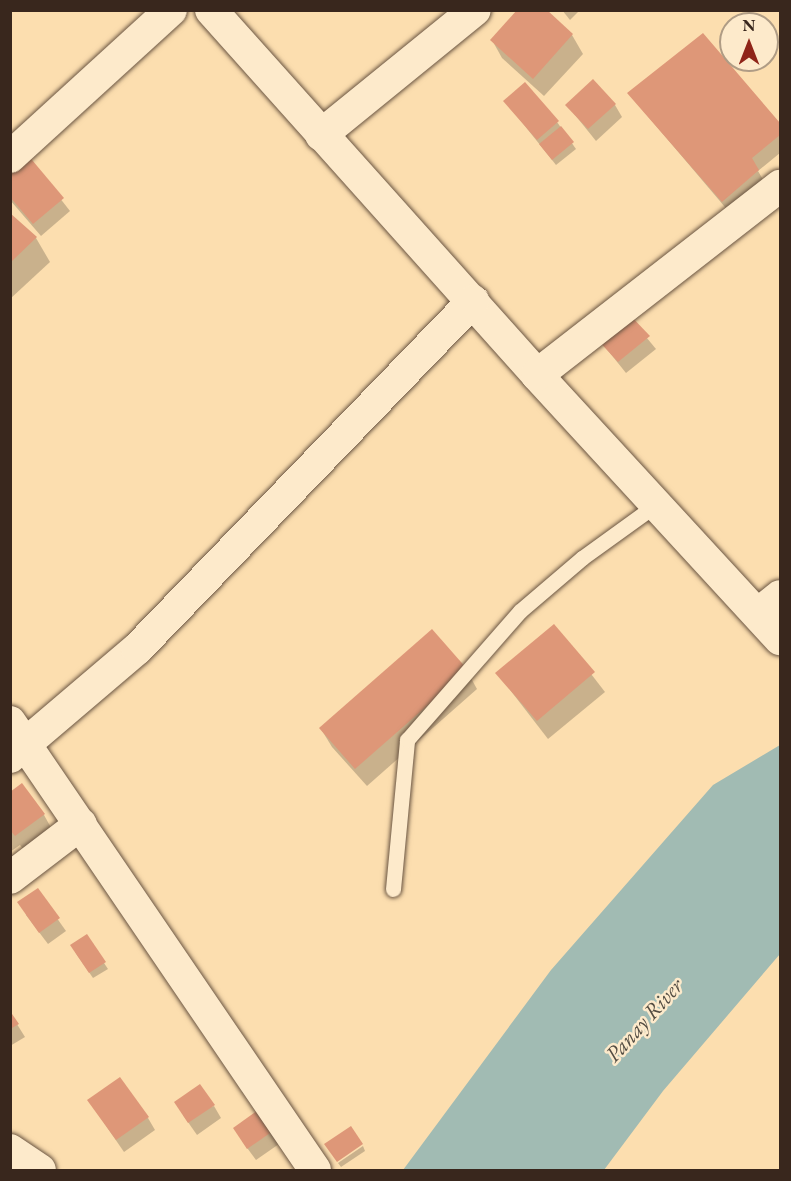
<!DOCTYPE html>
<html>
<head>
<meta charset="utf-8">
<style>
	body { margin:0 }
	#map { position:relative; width:791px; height:1181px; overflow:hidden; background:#fcdeaf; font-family:"EB Garamond",serif }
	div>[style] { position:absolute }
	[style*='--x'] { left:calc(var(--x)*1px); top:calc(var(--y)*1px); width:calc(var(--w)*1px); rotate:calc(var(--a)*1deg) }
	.water>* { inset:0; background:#a1bbb3 }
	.shadow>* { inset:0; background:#0003 }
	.building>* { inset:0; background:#de9778 }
	.roads { filter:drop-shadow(0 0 2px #6a5542) drop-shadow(0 0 2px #6a5542) }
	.lane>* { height:15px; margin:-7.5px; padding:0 7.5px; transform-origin:7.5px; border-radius:7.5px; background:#fdeacb }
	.street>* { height:32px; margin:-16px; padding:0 16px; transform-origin:16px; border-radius:16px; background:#fdeacb }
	span { translate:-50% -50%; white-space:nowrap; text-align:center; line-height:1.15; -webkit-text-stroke:5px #fdeacb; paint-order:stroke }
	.water-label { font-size:22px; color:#534c42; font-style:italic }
	.frame { position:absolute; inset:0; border:12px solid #39271d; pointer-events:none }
	.north { position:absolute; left:719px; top:12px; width:60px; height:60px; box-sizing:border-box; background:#fdeacb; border:2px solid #af9c85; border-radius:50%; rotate:0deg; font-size:16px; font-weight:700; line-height:24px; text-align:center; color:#39271d }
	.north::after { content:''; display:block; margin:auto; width:21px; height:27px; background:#8f2418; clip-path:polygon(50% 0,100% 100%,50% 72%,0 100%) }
</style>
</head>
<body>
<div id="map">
	<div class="water">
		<div style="clip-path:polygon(780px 745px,780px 954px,663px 1091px,604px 1170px,403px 1170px,551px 970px,713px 785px)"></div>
	</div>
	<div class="shadow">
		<div style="clip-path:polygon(545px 10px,572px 35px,583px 54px,544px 96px,502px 58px,492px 40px)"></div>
		<div style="clip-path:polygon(562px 10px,580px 10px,570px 20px)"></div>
		<div style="clip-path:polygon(703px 35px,780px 126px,780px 153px,758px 171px,765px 183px,730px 213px,629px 94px)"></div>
		<div style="clip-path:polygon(505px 101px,557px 122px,576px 149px,556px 165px)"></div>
		<div style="clip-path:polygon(567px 105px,615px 105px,622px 117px,596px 141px)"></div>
		<div style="clip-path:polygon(27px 156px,70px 211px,41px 236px,10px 200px,10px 170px)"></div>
		<div style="clip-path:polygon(10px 215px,36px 238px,50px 262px,10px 299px)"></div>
		<div style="clip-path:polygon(627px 314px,656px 349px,626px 373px,597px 337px)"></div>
		<div style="clip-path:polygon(554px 626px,605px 692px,548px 739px,497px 673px)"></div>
		<div style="clip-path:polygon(467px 671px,477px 689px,367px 786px,332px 747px,321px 729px)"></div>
		<div style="clip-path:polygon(10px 794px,44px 815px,54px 833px,26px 853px,20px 845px,10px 852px)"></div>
		<div style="clip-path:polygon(37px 890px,66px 931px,48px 944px,26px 915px)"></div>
		<div style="clip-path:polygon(75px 952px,104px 963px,108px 969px,93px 978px)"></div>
		<div style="clip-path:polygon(10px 1013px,25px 1037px,10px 1046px)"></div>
		<div style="clip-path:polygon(89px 1101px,148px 1118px,155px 1130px,124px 1152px)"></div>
		<div style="clip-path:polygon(214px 1106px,221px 1118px,197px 1135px,183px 1115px)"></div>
		<div style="clip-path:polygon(257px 1112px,279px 1144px,256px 1160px,242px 1141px)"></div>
		<div style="clip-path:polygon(363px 1146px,365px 1151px,341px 1167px,338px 1163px)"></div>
	</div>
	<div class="building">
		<div style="clip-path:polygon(517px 10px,547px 10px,573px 34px,533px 79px,490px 40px)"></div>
		<div style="clip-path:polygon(703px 33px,780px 123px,780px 135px,752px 158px,759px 170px,722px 202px,627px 93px)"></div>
		<div style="clip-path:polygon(593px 79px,616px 104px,588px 129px,565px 105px)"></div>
		<div style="clip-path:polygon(525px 82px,559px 121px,537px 140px,503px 101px)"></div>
		<div style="clip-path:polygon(561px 126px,574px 142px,552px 160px,539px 144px)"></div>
		<div style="clip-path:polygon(27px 154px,64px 198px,33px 224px,10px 197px,10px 168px)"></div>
		<div style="clip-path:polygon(10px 213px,37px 237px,10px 263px)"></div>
		<div style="clip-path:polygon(627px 312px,650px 336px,618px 362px,595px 337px)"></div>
		<div style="clip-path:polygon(554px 624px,595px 672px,537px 721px,495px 673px)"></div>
		<div style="clip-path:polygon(432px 629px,468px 670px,355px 769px,319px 728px)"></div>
		<div style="clip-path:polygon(22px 783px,45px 814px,15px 836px,10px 830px,10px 792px)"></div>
		<div style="clip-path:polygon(38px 888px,60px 918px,39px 933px,17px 902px)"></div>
		<div style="clip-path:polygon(87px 934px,106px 962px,89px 973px,70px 945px)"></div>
		<div style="clip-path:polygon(10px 1011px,19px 1024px,10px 1029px)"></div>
		<div style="clip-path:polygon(120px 1077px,149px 1117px,116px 1140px,87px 1100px)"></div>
		<div style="clip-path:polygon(200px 1084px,215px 1105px,188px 1123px,174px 1102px)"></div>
		<div style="clip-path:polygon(258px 1110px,273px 1131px,247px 1149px,233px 1128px)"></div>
		<div style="clip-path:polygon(351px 1126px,363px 1144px,337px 1162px,324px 1144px)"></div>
	</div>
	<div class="roads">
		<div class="lane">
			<div style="--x:393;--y:889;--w:150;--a:-84.6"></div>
			<div style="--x:407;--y:740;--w:171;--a:-48.8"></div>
			<div style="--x:520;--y:611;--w:82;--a:-40.5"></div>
			<div style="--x:582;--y:558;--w:92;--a:-35.8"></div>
		</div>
		<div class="street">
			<div style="--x:211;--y:10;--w:489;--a:48.2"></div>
			<div style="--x:537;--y:375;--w:359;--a:47.4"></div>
			<div style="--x:321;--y:135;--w:198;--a:-39.1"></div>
			<div style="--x:10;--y:157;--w:218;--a:-42.4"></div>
			<div style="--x:537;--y:375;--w:308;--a:-37.9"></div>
			<div style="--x:758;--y:614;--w:28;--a:-39"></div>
			<div style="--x:10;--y:722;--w:542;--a:55.75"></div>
			<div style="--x:10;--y:757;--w:167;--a:-40.4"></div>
			<div style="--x:137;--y:649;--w:484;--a:-46"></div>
			<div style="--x:10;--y:878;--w:89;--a:-37.3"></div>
			<div style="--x:10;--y:1150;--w:36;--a:34"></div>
		</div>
	</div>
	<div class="water-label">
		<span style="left:644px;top:1020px;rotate:-48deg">Panay River</span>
	</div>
	<div class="frame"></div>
	<div class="north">N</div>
</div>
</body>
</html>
